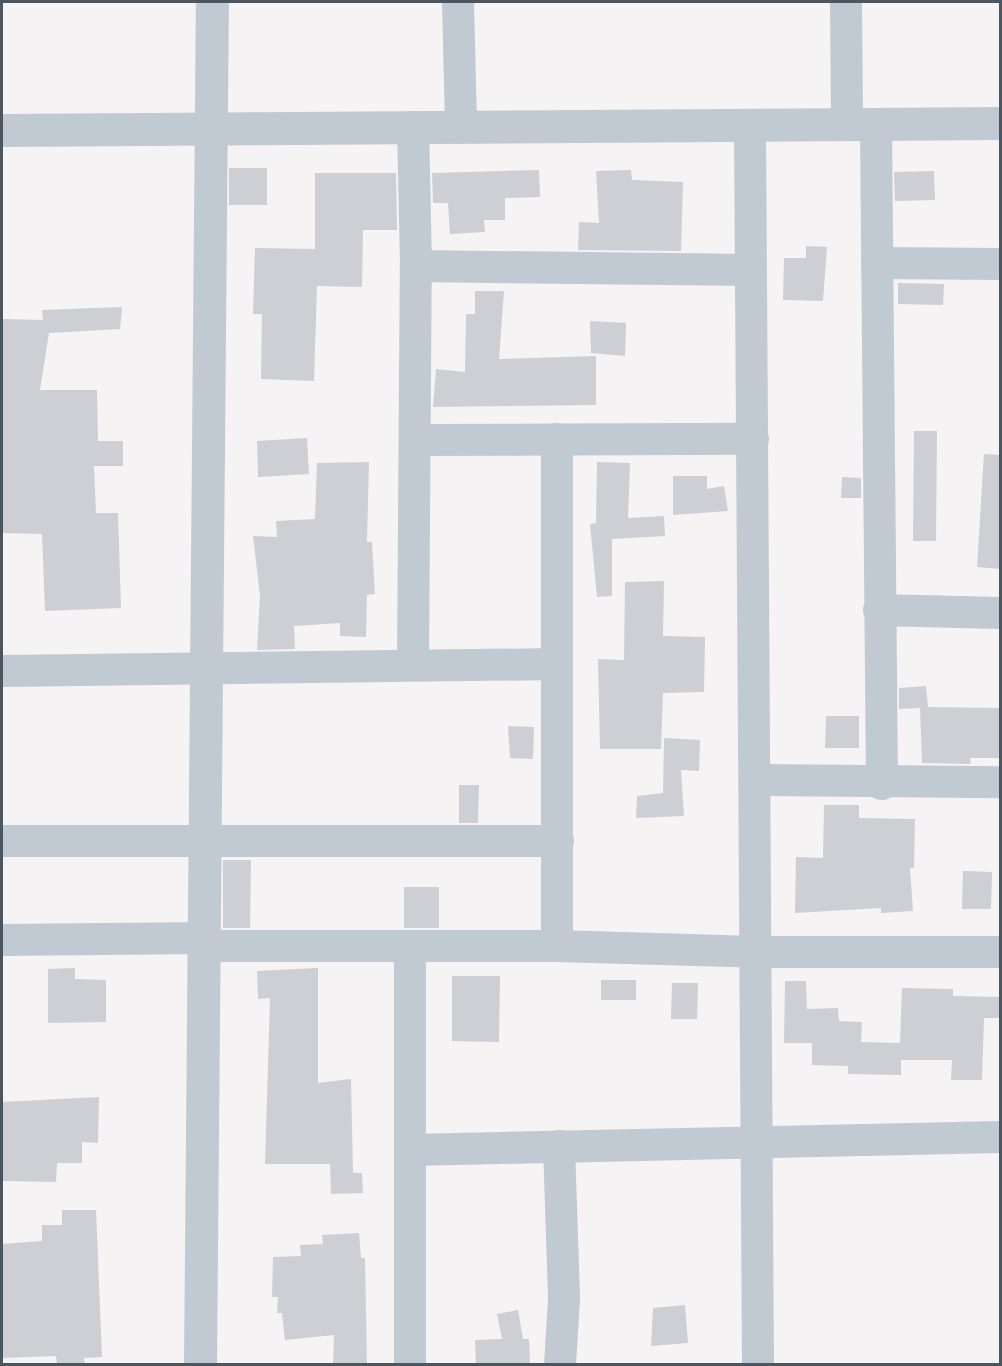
<!DOCTYPE html>
<html>
<head>
<meta charset="utf-8">
<style>
	body { margin:0 }
	#map { position:relative; width:1002px; height:1366px; overflow:hidden; background:#f5f3f3; font-family:"Asap Condensed",sans-serif }
	div>[style] { position:absolute }
	[style*='--x'] { left:calc(var(--x)*1px); top:calc(var(--y)*1px); width:calc(var(--w)*1px); rotate:calc(var(--a)*1deg) }
	.building>* { inset:0; background:#cdcfd5 }
	.minor>* { height:32px; margin:-16px; padding:0 16px; transform-origin:16px; border-radius:16px; background:#c1cad2 }
	.tertiary>* { height:33px; margin:-16.5px; padding:0 16.5px; transform-origin:16.5px; border-radius:16.5px; background:#c1cad2 }
	span { translate:-50% -50%; white-space:nowrap; text-align:center; line-height:1.15; -webkit-text-stroke:6px #fff; paint-order:stroke }
	.frame { position:absolute; inset:0; border:3px solid #4a5661; pointer-events:none }
</style>
</head>
<body>
<div id="map">
	<div class="building">
		<div style="clip-path:polygon(229px 168px,267px 168px,267px 205px,229px 205px)"></div>
		<div style="clip-path:polygon(539px 170px,540px 197px,505px 198px,505px 220px,484px 220px,485px 232px,450px 234px,448px 203px,433px 203px,432px 173px)"></div>
		<div style="clip-path:polygon(631px 170px,632px 180px,683px 182px,681px 251px,578px 250px,579px 222px,599px 223px,596px 171px)"></div>
		<div style="clip-path:polygon(934px 171px,935px 200px,895px 201px,894px 172px)"></div>
		<div style="clip-path:polygon(315px 173px,396px 173px,397px 230px,363px 230px,362px 287px,317px 286px,314px 381px,261px 379px,262px 314px,253px 314px,255px 248px,315px 249px)"></div>
		<div style="clip-path:polygon(806px 246px,827px 247px,823px 301px,783px 300px,784px 258px,806px 258px)"></div>
		<div style="clip-path:polygon(898px 283px,944px 284px,943px 305px,898px 304px)"></div>
		<div style="clip-path:polygon(475px 291px,504px 291px,499px 359px,596px 356px,596px 405px,433px 407px,436px 369px,465px 372px,466px 314px,475px 314px)"></div>
		<div style="clip-path:polygon(122px 307px,120px 329px,49px 333px,40px 390px,97px 390px,98px 441px,123px 441px,123px 466px,94px 466px,96px 513px,118px 513px,121px 608px,45px 611px,42px 534px,2px 533px,2px 319px,43px 320px,42px 310px)"></div>
		<div style="clip-path:polygon(590px 321px,626px 323px,625px 356px,591px 353px)"></div>
		<div style="clip-path:polygon(914px 431px,937px 431px,936px 541px,913px 541px)"></div>
		<div style="clip-path:polygon(307px 438px,309px 474px,258px 477px,257px 441px)"></div>
		<div style="clip-path:polygon(984px 454px,1000px 455px,1000px 569px,977px 567px)"></div>
		<div style="clip-path:polygon(369px 462px,367px 542px,372px 542px,375px 594px,367px 595px,366px 637px,340px 636px,340px 623px,294px 626px,295px 649px,257px 650px,260px 596px,253px 536px,277px 537px,276px 521px,315px 519px,317px 463px)"></div>
		<div style="clip-path:polygon(597px 462px,630px 463px,628px 518px,664px 516px,665px 536px,612px 539px,612px 596px,597px 597px,590px 524px,596px 523px)"></div>
		<div style="clip-path:polygon(673px 476px,707px 476px,707px 489px,724px 486px,728px 511px,673px 515px)"></div>
		<div style="clip-path:polygon(842px 477px,861px 478px,861px 498px,841px 498px)"></div>
		<div style="clip-path:polygon(664px 581px,663px 636px,705px 637px,704px 692px,663px 693px,661px 749px,600px 749px,598px 659px,624px 660px,625px 582px)"></div>
		<div style="clip-path:polygon(926px 686px,928px 707px,1000px 708px,1000px 758px,970px 758px,971px 764px,922px 763px,920px 708px,899px 709px,899px 688px)"></div>
		<div style="clip-path:polygon(826px 716px,859px 716px,859px 748px,825px 748px)"></div>
		<div style="clip-path:polygon(508px 726px,534px 727px,533px 759px,510px 758px)"></div>
		<div style="clip-path:polygon(664px 738px,700px 740px,699px 771px,681px 770px,684px 816px,636px 818px,637px 796px,663px 793px)"></div>
		<div style="clip-path:polygon(459px 785px,479px 785px,478px 823px,459px 823px)"></div>
		<div style="clip-path:polygon(824px 805px,859px 805px,859px 818px,915px 819px,914px 868px,910px 868px,913px 911px,881px 913px,881px 908px,795px 913px,796px 857px,823px 858px)"></div>
		<div style="clip-path:polygon(223px 860px,251px 860px,250px 928px,223px 928px)"></div>
		<div style="clip-path:polygon(963px 871px,992px 872px,991px 909px,962px 909px)"></div>
		<div style="clip-path:polygon(404px 887px,439px 887px,439px 928px,404px 928px)"></div>
		<div style="clip-path:polygon(75px 968px,75px 979px,106px 980px,106px 1022px,48px 1023px,48px 969px)"></div>
		<div style="clip-path:polygon(318px 968px,318px 1083px,351px 1079px,353px 1173px,362px 1173px,363px 1193px,331px 1194px,330px 1164px,265px 1164px,270px 998px,258px 999px,257px 971px)"></div>
		<div style="clip-path:polygon(452px 976px,500px 976px,499px 1042px,452px 1041px)"></div>
		<div style="clip-path:polygon(601px 980px,636px 980px,636px 1000px,601px 1000px)"></div>
		<div style="clip-path:polygon(785px 981px,806px 981px,807px 1009px,838px 1008px,839px 1021px,862px 1022px,861px 1042px,900px 1043px,902px 988px,953px 989px,953px 996px,1000px 997px,1000px 1018px,984px 1018px,982px 1080px,951px 1080px,952px 1060px,901px 1060px,901px 1075px,848px 1074px,848px 1066px,812px 1065px,812px 1043px,784px 1043px)"></div>
		<div style="clip-path:polygon(672px 983px,698px 983px,697px 1019px,671px 1019px)"></div>
		<div style="clip-path:polygon(99px 1097px,98px 1143px,82px 1142px,82px 1163px,57px 1163px,56px 1182px,2px 1181px,2px 1102px)"></div>
		<div style="clip-path:polygon(62px 1210px,96px 1210px,102px 1357px,84px 1358px,85px 1365px,57px 1365px,56px 1356px,2px 1358px,2px 1244px,42px 1241px,42px 1225px,62px 1225px)"></div>
		<div style="clip-path:polygon(359px 1233px,361px 1258px,365px 1258px,367px 1365px,333px 1365px,334px 1335px,285px 1340px,282px 1313px,277px 1313px,278px 1297px,272px 1297px,273px 1257px,301px 1256px,300px 1245px,323px 1244px,322px 1235px)"></div>
		<div style="clip-path:polygon(685px 1305px,688px 1343px,651px 1346px,653px 1308px)"></div>
		<div style="clip-path:polygon(518px 1310px,523px 1339px,529px 1339px,530px 1365px,476px 1365px,475px 1340px,502px 1339px,497px 1314px)"></div>
	</div>
	<div class="minor">
		<div style="--x:458;--y:2;--w:126;--a:88.6"></div>
		<div style="--x:846;--y:2;--w:122;--a:89.5"></div>
		<div style="--x:876;--y:124;--w:660;--a:89.48"></div>
		<div style="--x:750;--y:125;--w:1239;--a:89.63"></div>
		<div style="--x:877;--y:263;--w:123;--a:0.5"></div>
		<div style="--x:416;--y:266;--w:335;--a:0.7"></div>
		<div style="--x:557;--y:439;--w:507;--a:90"></div>
		<div style="--x:415;--y:440;--w:338;--a:-0.2"></div>
		<div style="--x:879;--y:610;--w:121;--a:1.4"></div>
		<div style="--x:413;--y:665;--w:399;--a:-89.6"></div>
		<div style="--x:416;--y:266;--w:139;--a:-91.2"></div>
		<div style="--x:2;--y:671;--w:555;--a:-0.72"></div>
		<div style="--x:755;--y:780;--w:245;--a:0.5"></div>
		<div style="--x:2;--y:841;--w:556;--a:0"></div>
		<div style="--x:2;--y:940;--w:202;--a:-0.6"></div>
		<div style="--x:204;--y:946;--w:353;--a:0"></div>
		<div style="--x:557;--y:946;--w:198;--a:1.7"></div>
		<div style="--x:755;--y:952;--w:245;--a:0"></div>
		<div style="--x:559;--y:1146;--w:153;--a:88.1"></div>
		<div style="--x:564;--y:1299;--w:65;--a:93.5"></div>
		<div style="--x:412;--y:1150;--w:588;--a:-1.27"></div>
		<div style="--x:410;--y:1364;--w:418;--a:-90"></div>
	</div>
	<div class="tertiary">
		<div style="--x:2;--y:130;--w:998;--a:-0.4"></div>
		<div style="--x:200;--y:1364;--w:1362;--a:-89.5"></div>
	</div>
	<div class="frame"></div>
</div>
</body>
</html>
